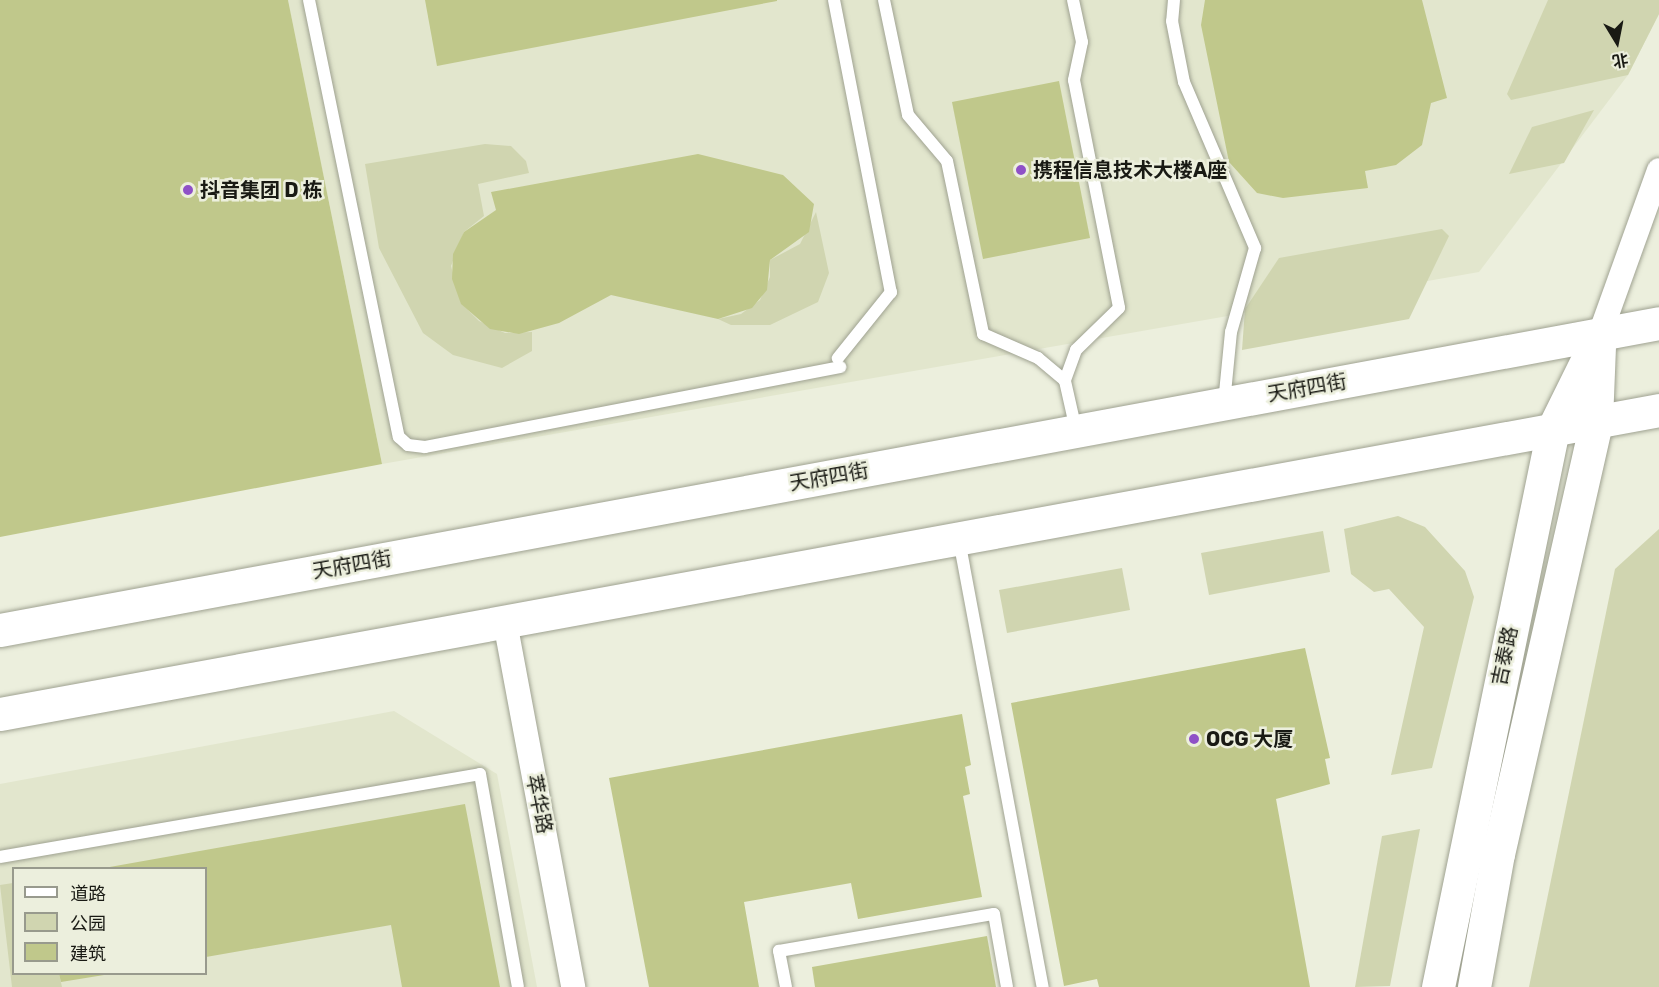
<!DOCTYPE html>
<html>
<head>
<meta charset="utf-8">
<style>
	body { margin:0 }
	#map { position:relative; width:1659px; height:987px; overflow:hidden; background:#ecefdd; font-family:Rubik,"Noto Sans SC",sans-serif }
	div>[style] { position:absolute }
	[style*='--x'] { left:calc(var(--x)*1px); top:calc(var(--y)*1px); width:calc(var(--w)*1px); rotate:calc(var(--a)*1deg) }
	.built>* { inset:0; background:#e2e6cd }
	.green>* { inset:0; background:#d0d5b0 }
	.building>* { inset:0; background:#c0c88b }
	.roads { filter:drop-shadow(0 0 2px #9fa291) drop-shadow(0 0 2px #9fa291) }
	.lane>* { height:12px; margin:-6px; padding:0 6px; transform-origin:6px; border-radius:6px; background:#fff }
	.street>* { height:24px; margin:-12px; padding:0 12px; transform-origin:12px; border-radius:12px; background:#fff }
	.secondary>* { height:33px; margin:-16.5px; padding:0 16.5px; transform-origin:16.5px; border-radius:16.5px; background:#fff }
	.dots>* { width:16px; height:16px; translate:-50% -50%; box-sizing:border-box; border:3px solid #ecefdd; border-radius:50% }
	span { translate:-50% -50%; white-space:nowrap; text-align:center; line-height:1.15; -webkit-text-stroke:5px #ecefdd; paint-order:stroke }
	.poi-label { font-size:20px; color:#191a14; font-weight:700 }
	.left { translate:0 -50%; text-align:left }
	.street-label { font-size:20px; color:#191a14 }
	.legend { position:absolute; left:12px; top:867px; width:195px; height:108px; box-sizing:border-box; background:#ecefdd; border:2px solid #989a8d; margin:0; padding:8px 10px; list-style:none; font-size:18px; color:#191a14 }
	.legend li { display:flex; align-items:center; gap:12px; height:30px }
	.legend b { width:30px; border:2px solid #989a8d }
	.north { position:absolute; left:1587px; top:12px; width:60px; height:60px; -webkit-text-stroke:4px #ecefdd; paint-order:stroke; rotate:170deg; font-size:16px; font-weight:700; line-height:24px; text-align:center; color:#191a14 }
	.north::after { content:''; display:block; margin:auto; width:21px; height:27px; background:#191a14; clip-path:polygon(50% 0,100% 100%,50% 72%,0 100%) }
</style>
</head>
<body>
<div id="map">
	<div class="built">
		<div style="clip-path:polygon(288px 0,1659px 0,1659px 14px,1628px 75px,1479px 272px,382px 464px)"></div>
		<div style="clip-path:polygon(evenodd,394px 711px,497px 774px,537px 987px,0 987px,0 784px,394px 711px,14px 868px,206px 868px,206px 974px,14px 974px,14px 868px)"></div>
	</div>
	<div class="green">
		<div style="clip-path:polygon(1548px 0,1659px 0,1659px 14px,1628px 75px,1511px 100px,1507px 94px)"></div>
		<div style="clip-path:polygon(1594px 110px,1564px 163px,1509px 174px,1532px 127px)"></div>
		<div style="clip-path:polygon(485px 144px,511px 146px,526px 161px,529px 173px,478px 184px,484px 216px,464px 232px,451px 266px,461px 303px,479px 321px,505px 333px,532px 332px,532px 351px,502px 368px,453px 355px,423px 333px,379px 248px,365px 164px)"></div>
		<div style="clip-path:polygon(816px 212px,829px 273px,818px 302px,770px 325px,731px 325px,718px 319px,741px 314px,760px 300px,770px 277px,770px 260px,800px 244px)"></div>
		<div style="clip-path:polygon(1442px 229px,1449px 236px,1409px 319px,1242px 350px,1245px 309px,1279px 258px)"></div>
		<div style="clip-path:polygon(1398px 516px,1425px 527px,1465px 571px,1474px 597px,1432px 768px,1391px 775px,1424px 627px,1389px 589px,1374px 592px,1351px 574px,1344px 529px)"></div>
		<div style="clip-path:polygon(1659px 529px,1659px 987px,1529px 987px,1615px 569px)"></div>
		<div style="clip-path:polygon(1323px 531px,1330px 572px,1209px 595px,1201px 553px)"></div>
		<div style="clip-path:polygon(1122px 568px,1130px 610px,1007px 633px,999px 590px)"></div>
		<div style="clip-path:polygon(1420px 829px,1390px 986px,1355px 987px,1382px 836px)"></div>
		<div style="clip-path:polygon(13px 883px,14px 974px,59px 974px,62px 987px,12px 987px,0 885px)"></div>
	</div>
	<div class="building">
		<div style="clip-path:polygon(0 0,288px 0,382px 464px,0 537px)"></div>
		<div style="clip-path:polygon(425px 0,777px 0,777px 1px,437px 66px)"></div>
		<div style="clip-path:polygon(1205px 0,1422px 0,1447px 98px,1431px 103px,1422px 145px,1396px 165px,1365px 171px,1368px 188px,1283px 198px,1257px 193px,1229px 162px,1201px 25px)"></div>
		<div style="clip-path:polygon(1059px 81px,1090px 238px,983px 259px,952px 102px)"></div>
		<div style="clip-path:polygon(698px 154px,783px 175px,814px 204px,809px 232px,770px 260px,767px 290px,752px 308px,718px 319px,611px 295px,559px 323px,519px 334px,490px 329px,461px 304px,452px 279px,453px 254px,464px 232px,496px 210px,491px 192px)"></div>
		<div style="clip-path:polygon(1305px 648px,1330px 758px,1325px 759px,1330px 784px,1276px 799px,1310px 987px,1099px 987px,1097px 979px,1064px 986px,1011px 703px)"></div>
		<div style="clip-path:polygon(962px 714px,971px 765px,965px 767px,970px 794px,963px 796px,982px 897px,858px 919px,851px 883px,744px 902px,759px 987px,649px 987px,609px 778px)"></div>
		<div style="clip-path:polygon(465px 804px,500px 987px,402px 987px,391px 925px,206px 957px,206px 868px,104px 868px)"></div>
		<div style="clip-path:polygon(987px 936px,996px 987px,815px 987px,812px 967px)"></div>
		<div style="clip-path:polygon(59px 974px,104px 974px,104px 975px,61px 982px)"></div>
	</div>
	<div class="roads">
		<div class="lane">
			<div style="--x:309;--y:0;--w:446;--a:78.4"></div>
			<div style="--x:399;--y:437;--w:12;--a:42"></div>
			<div style="--x:408;--y:445;--w:17;--a:7"></div>
			<div style="--x:425;--y:447;--w:423;--a:-10.9"></div>
			<div style="--x:834;--y:0;--w:298;--a:79"></div>
			<div style="--x:891;--y:292;--w:85;--a:128.8"></div>
			<div style="--x:884;--y:0;--w:117;--a:78.2"></div>
			<div style="--x:908;--y:115;--w:60;--a:49.7"></div>
			<div style="--x:947;--y:161;--w:177;--a:78.2"></div>
			<div style="--x:983;--y:334;--w:60;--a:23.6"></div>
			<div style="--x:1038;--y:358;--w:35;--a:40"></div>
			<div style="--x:1073;--y:0;--w:43;--a:77.9"></div>
			<div style="--x:1082;--y:42;--w:39;--a:102"></div>
			<div style="--x:1074;--y:80;--w:232;--a:78.8"></div>
			<div style="--x:1119;--y:308;--w:60;--a:135.7"></div>
			<div style="--x:1076;--y:350;--w:33;--a:110"></div>
			<div style="--x:1065;--y:381;--w:50;--a:77.3"></div>
			<div style="--x:1174;--y:0;--w:21;--a:95"></div>
			<div style="--x:1172;--y:21;--w:62;--a:78.9"></div>
			<div style="--x:1184;--y:82;--w:181;--a:66.8"></div>
			<div style="--x:1255;--y:248;--w:87;--a:105.9"></div>
			<div style="--x:1231;--y:332;--w:71;--a:95.6"></div>
			<div style="--x:959;--y:540;--w:455;--a:79.4"></div>
			<div style="--x:0;--y:857;--w:487;--a:-9.8"></div>
			<div style="--x:480;--y:774;--w:216;--a:79.9"></div>
			<div style="--x:786;--y:987;--w:37;--a:-101"></div>
			<div style="--x:779;--y:951;--w:218;--a:-9.8"></div>
			<div style="--x:994;--y:914;--w:74;--a:79.9"></div>
		</div>
		<div class="street">
			<div style="--x:1600;--y:334;--w:174;--a:-70.2"></div>
			<div style="--x:505;--y:622;--w:371;--a:79.4"></div>
		</div>
		<div class="secondary">
			<div style="--x:0;--y:630;--w:1687;--a:-10.48"></div>
			<div style="--x:0;--y:714;--w:1687;--a:-10.38"></div>
			<div style="--x:1438;--y:987;--w:570;--a:-78.35"></div>
			<div style="--x:1553;--y:429;--w:106;--a:-63.7"></div>
			<div style="--x:1474;--y:987;--w:135;--a:-79.8"></div>
			<div style="--x:1498;--y:854;--w:444;--a:-77.2"></div>
			<div style="--x:1596;--y:421;--w:76;--a:-87.7"></div>
		</div>
	</div>
	<div class="dots">
		<div style="left:1021px;top:170px;background:#8f51c7"></div>
		<div style="left:188px;top:190px;background:#8f51c7"></div>
		<div style="left:1194px;top:739px;background:#8f51c7"></div>
	</div>
	<div class="poi-label">
		<span class="left" style="left:1033px;top:170px">携程信息技术大楼A座</span>
		<span class="left" style="left:200px;top:190px">抖音集团 D 栋</span>
		<span class="left" style="left:1206px;top:739px">OCG 大厦</span>
	</div>
	<div class="street-label">
		<span style="left:1307px;top:388px;rotate:-10deg">天府四街</span>
		<span style="left:829px;top:477px;rotate:-10deg">天府四街</span>
		<span style="left:352px;top:565px;rotate:-10deg">天府四街</span>
		<span style="left:1505px;top:656px;rotate:-78deg">吉泰路</span>
		<span style="left:539px;top:804px;rotate:79deg">萃华路</span>
	</div>
	<ul class="legend">
	<li><b style="height:8px;background:#fff"></b>道路</li>
	<li><b style="height:16px;background:#d0d5b0"></b>公园</li>
	<li><b style="height:16px;background:#c0c88b"></b>建筑</li>
	</ul>
	<div class="north">北</div>
</div>
</body>
</html>
